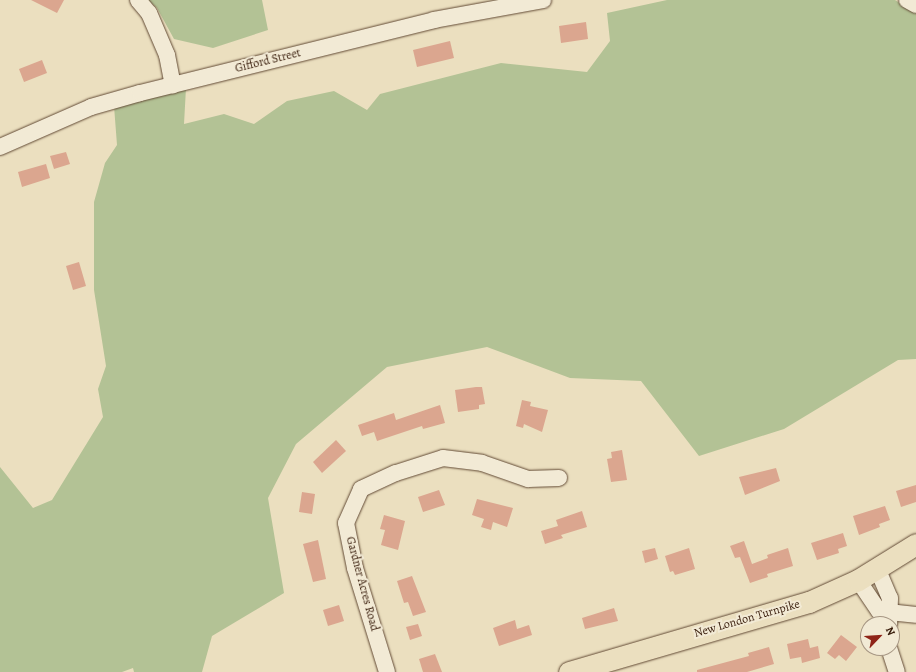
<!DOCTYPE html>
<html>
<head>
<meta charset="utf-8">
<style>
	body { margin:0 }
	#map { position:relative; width:916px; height:672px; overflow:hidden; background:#ebdfbf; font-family:Alegreya,serif }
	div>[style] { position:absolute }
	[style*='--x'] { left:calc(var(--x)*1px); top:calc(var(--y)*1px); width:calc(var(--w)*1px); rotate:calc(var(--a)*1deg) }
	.green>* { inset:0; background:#b3c295 }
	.building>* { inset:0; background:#dba68f }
	.roads { filter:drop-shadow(0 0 1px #624a35) drop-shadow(0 0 1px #624a35) }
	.minor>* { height:16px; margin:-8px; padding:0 8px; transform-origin:8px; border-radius:8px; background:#f2ead5 }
	.major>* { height:21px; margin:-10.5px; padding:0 10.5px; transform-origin:10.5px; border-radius:10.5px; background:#ebdfbf }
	span { translate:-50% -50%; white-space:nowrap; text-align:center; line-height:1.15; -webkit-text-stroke:4px #f2ead5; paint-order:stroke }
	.street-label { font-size:12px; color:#341807 }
	.north { position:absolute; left:860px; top:616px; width:40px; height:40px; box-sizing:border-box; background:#f2ead5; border:1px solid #a69683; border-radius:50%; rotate:65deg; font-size:11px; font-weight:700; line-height:16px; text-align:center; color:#341807 }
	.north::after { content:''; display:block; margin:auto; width:14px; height:18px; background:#8f2418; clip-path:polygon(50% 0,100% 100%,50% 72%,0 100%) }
</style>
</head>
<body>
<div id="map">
	<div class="green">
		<div style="clip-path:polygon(148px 0,262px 0,268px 30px,213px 48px,174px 39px,157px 8px)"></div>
		<div style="clip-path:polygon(667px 0,895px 0,916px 13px,916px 359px,898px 360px,784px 429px,699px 456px,641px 381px,570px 378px,487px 347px,387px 367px,296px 444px,268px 498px,284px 593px,212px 636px,202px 672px,134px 672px,133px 668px,122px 672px,0 672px,0 467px,33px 508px,52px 500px,103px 417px,98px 389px,106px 366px,94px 290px,94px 202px,105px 163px,117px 145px,114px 106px,186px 88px,184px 124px,224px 114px,254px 124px,287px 101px,334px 91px,367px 110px,380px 94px,501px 63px,587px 72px,610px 41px,607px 13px)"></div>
	</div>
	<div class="building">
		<div style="clip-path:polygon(31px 0,64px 0,57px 13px)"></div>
		<div style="clip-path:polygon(586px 22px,588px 39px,561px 43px,559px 26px)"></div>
		<div style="clip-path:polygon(450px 41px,454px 58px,417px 67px,413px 50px)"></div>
		<div style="clip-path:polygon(42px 60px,47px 73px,24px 82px,19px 69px)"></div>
		<div style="clip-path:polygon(66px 152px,70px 164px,54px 169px,50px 156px)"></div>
		<div style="clip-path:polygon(46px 164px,50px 178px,22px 187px,18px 172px)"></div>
		<div style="clip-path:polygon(79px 262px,86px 286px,73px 290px,66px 266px)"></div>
		<div style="clip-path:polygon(476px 387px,482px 387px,485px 404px,479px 405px,479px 409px,458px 412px,455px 390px)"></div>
		<div style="clip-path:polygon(522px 400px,531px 402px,530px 406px,548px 410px,542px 432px,524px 424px,523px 428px,516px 426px)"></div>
		<div style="clip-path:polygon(440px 405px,445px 423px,423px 429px,422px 426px,377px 441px,374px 432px,362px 436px,358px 425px,394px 413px,396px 420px)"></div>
		<div style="clip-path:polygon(336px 440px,346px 451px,322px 473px,313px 462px)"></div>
		<div style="clip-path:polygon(622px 450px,627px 480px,611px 482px,607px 459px,612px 458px,611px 452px)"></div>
		<div style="clip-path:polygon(776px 468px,780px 481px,745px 495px,739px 477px)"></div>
		<div style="clip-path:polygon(916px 485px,916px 502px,901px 507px,896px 491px)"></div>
		<div style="clip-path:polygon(439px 490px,445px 505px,423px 512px,418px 497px)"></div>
		<div style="clip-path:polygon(302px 492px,315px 494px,312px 514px,299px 512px)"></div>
		<div style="clip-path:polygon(477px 499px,513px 508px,507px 527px,493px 522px,491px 530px,481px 527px,484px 519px,472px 515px)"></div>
		<div style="clip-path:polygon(885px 506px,890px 520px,879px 524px,880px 527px,859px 535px,853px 516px)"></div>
		<div style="clip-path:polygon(582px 511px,587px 527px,561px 535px,563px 538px,545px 544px,541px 531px,558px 526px,556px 520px)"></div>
		<div style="clip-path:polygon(384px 515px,405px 521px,398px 550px,381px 545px,385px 530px,380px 529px)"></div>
		<div style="clip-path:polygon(843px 533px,847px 546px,838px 549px,839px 553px,817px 560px,811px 543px)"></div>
		<div style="clip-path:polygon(318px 540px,326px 579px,313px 582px,303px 544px)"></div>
		<div style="clip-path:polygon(744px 541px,752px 564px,768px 558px,767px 555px,788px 548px,793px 566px,767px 574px,768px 577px,750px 583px,740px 557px,735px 558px,730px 546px)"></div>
		<div style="clip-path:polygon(655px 548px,658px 559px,645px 563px,642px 551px)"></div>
		<div style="clip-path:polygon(689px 548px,695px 569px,675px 575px,673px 571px,670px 572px,665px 556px)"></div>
		<div style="clip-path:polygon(412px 576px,426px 612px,413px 616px,408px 602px,404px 603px,397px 581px)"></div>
		<div style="clip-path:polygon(339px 605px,344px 621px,328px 626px,323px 610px)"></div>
		<div style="clip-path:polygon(614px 608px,618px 621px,585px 629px,582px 618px)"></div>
		<div style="clip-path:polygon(515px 620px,517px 629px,529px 625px,532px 635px,499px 646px,493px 628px)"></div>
		<div style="clip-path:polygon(418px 624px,422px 636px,410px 640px,406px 627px)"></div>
		<div style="clip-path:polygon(841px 635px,857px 647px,846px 661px,839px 655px,835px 659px,827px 653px)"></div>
		<div style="clip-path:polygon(808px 639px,810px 648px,818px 646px,820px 658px,802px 663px,801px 657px,790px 659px,787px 644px)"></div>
		<div style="clip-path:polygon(769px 647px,774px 664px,747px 672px,697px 672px,697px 670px,749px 656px,748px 653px)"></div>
		<div style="clip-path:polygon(435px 654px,442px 672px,423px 672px,419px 659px)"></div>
	</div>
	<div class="roads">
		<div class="minor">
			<div style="--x:138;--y:0;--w:17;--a:50"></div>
			<div style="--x:149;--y:13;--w:46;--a:66.8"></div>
			<div style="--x:167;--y:55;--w:31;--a:79"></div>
			<div style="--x:907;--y:0;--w:10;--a:29"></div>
			<div style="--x:0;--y:147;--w:99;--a:-23.7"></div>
			<div style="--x:91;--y:107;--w:51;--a:-15.9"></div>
			<div style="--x:140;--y:93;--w:303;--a:-13.9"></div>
			<div style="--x:434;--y:20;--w:111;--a:-10.4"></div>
			<div style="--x:877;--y:568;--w:33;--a:67"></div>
			<div style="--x:890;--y:598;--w:26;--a:92"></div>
			<div style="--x:858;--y:580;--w:37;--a:56"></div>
			<div style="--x:879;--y:611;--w:37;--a:6"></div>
			<div style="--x:889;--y:648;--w:25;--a:72"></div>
			<div style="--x:387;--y:672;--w:109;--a:-107.1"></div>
			<div style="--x:355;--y:568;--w:46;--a:-101.3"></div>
			<div style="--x:346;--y:523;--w:37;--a:-66"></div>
			<div style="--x:361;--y:489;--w:38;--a:-25"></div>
			<div style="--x:396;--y:473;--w:49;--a:-17.7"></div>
			<div style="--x:443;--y:458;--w:39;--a:7"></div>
			<div style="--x:482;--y:463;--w:49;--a:19.2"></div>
			<div style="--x:528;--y:479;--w:31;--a:-2"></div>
		</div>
		<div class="major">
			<div style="--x:569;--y:672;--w:250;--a:-16.3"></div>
			<div style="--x:809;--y:602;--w:54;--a:-24.2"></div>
			<div style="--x:858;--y:580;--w:68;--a:-31.8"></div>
		</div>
	</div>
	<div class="street-label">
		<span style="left:268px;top:61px;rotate:-14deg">Gifford Street</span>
		<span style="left:362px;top:584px;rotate:75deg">Gardner Acres Road</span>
		<span style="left:747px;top:619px;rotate:-16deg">New London Turnpike</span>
	</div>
	<div class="north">N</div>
</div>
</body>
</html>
